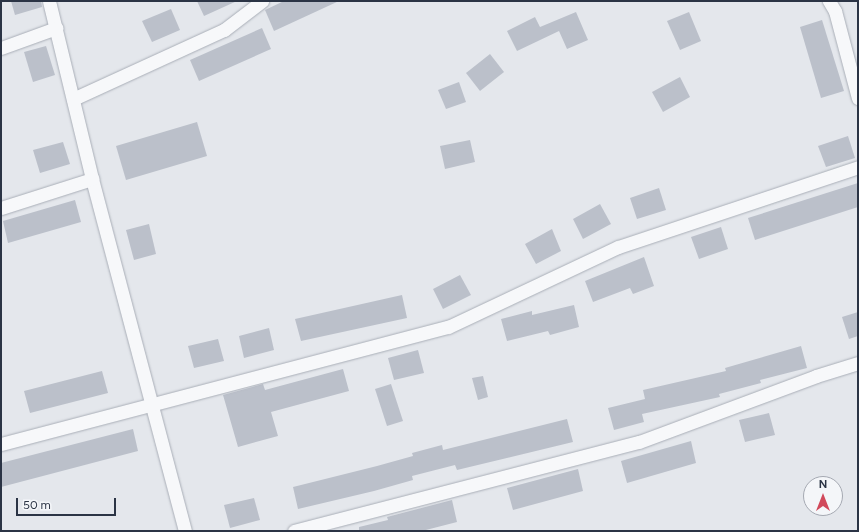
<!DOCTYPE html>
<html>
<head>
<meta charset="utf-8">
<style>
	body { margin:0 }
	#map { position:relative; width:859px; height:532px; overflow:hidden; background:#e4e7ec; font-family:Figtree,sans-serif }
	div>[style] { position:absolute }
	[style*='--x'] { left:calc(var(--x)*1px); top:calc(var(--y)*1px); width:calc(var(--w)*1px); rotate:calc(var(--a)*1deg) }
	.building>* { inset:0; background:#bbc0ca }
	.roads { filter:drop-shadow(0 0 1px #a9aeb7) drop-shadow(0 0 1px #a9aeb7) }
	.minor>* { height:13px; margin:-6.5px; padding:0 6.5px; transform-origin:6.5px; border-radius:6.5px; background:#f7f8fa }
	span { translate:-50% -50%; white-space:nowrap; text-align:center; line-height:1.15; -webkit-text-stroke:4px #f4f6f9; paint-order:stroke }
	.frame { position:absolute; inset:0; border:2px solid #2b3445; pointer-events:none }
	.north { position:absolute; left:803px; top:476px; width:40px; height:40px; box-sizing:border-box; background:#f4f6f9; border:1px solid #a4a8b1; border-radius:50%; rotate:0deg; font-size:11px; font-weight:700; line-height:16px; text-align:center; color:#2b3445 }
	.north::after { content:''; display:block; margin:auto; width:14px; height:18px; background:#d1495b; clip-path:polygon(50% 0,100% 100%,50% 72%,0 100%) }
	.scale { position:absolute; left:16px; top:498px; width:100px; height:18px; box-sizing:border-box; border:2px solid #2b3445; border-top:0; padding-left:5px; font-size:12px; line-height:14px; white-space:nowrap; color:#2b3445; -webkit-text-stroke:3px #f4f6f9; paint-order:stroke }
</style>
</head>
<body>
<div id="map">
	<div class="building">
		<div style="clip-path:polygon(11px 1px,41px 1px,42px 7px,15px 15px)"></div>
		<div style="clip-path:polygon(197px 1px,237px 1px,204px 16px)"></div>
		<div style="clip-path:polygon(284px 1px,339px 1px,274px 31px,265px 10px)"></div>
		<div style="clip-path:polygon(171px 9px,180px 30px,152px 42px,142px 21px)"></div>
		<div style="clip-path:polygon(576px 12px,588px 40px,567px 49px,559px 31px,517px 51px,507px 31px,535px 17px,540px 27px)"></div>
		<div style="clip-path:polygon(689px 12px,701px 41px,680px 50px,667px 21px)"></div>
		<div style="clip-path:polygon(822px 20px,844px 91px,821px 98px,800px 27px)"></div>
		<div style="clip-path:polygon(262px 28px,271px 49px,199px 81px,190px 60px)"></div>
		<div style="clip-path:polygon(46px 46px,55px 75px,33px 82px,24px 52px)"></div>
		<div style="clip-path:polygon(490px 54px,504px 72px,480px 91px,466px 73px)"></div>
		<div style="clip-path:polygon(680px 77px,690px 97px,663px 112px,652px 92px)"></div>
		<div style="clip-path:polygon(459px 82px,466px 102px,446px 109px,438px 90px)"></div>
		<div style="clip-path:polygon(197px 122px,207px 156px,126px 180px,116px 146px)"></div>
		<div style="clip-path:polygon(848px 136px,855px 158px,826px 167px,818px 146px)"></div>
		<div style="clip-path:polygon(470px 140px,475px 162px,445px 169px,440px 146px)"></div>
		<div style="clip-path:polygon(63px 142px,70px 164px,40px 173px,33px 150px)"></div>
		<div style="clip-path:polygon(858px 183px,858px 207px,755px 240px,748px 218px)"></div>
		<div style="clip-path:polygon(659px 188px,666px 210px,637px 219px,630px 198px)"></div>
		<div style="clip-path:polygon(75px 200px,81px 222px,8px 243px,3px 221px)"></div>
		<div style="clip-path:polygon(600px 204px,611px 224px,583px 239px,573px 219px)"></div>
		<div style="clip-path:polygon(149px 224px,156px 254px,134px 260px,126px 230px)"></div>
		<div style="clip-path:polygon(721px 227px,728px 249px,699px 259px,691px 237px)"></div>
		<div style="clip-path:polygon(552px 229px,561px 251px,536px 264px,525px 244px)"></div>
		<div style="clip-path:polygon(644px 257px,654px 286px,633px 294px,630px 288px,593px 302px,585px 281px)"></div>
		<div style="clip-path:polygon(460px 275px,471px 295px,443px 309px,433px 289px)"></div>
		<div style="clip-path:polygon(402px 295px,407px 318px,301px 341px,295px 319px)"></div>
		<div style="clip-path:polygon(574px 305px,579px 327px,550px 335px,548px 331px,507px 341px,501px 319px,532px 311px,532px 315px)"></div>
		<div style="clip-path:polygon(858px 312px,858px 336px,849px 339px,842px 317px)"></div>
		<div style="clip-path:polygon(269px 328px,274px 350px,244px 358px,239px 336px)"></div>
		<div style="clip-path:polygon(218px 339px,224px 361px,194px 368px,188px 346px)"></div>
		<div style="clip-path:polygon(801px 346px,807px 368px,760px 380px,761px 383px,719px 394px,720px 397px,642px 414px,644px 422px,614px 430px,608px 408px,645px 399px,643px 390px,726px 371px,725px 368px)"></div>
		<div style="clip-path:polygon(418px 350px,424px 373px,394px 380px,388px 358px)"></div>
		<div style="clip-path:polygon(343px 369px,349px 391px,271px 412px,278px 436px,238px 447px,223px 395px,263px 384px,265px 390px)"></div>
		<div style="clip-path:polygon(102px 371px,108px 393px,30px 413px,24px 391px)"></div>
		<div style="clip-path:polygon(483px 376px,488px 397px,478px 400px,472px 378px)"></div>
		<div style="clip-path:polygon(391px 384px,403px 421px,387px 426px,375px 389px)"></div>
		<div style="clip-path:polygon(769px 413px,775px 435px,745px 442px,739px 420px)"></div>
		<div style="clip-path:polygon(567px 419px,573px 442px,457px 470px,455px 465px,412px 476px,413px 480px,374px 491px,298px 509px,293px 487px,377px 466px,413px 456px,412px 453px,442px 445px,443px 450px)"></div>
		<div style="clip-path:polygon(133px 429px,138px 451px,1px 487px,1px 463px)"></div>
		<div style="clip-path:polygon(691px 441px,696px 463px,627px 483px,621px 461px)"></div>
		<div style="clip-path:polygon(578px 469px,583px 491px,513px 510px,507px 488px)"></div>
		<div style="clip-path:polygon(254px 498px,260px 520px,230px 528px,224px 505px)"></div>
		<div style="clip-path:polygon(452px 500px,457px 522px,422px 531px,359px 531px,359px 527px,388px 520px,387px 517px)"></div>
	</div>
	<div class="roads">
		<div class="minor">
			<div style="--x:49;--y:1;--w:183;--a:76.4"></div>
			<div style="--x:92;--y:179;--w:364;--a:75.2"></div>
			<div style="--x:829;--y:1;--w:12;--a:59"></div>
			<div style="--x:835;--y:11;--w:90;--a:75.2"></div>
			<div style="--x:1;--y:48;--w:59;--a:-20"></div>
			<div style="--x:73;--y:99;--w:166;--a:-24.6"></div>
			<div style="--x:224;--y:30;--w:48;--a:-37.3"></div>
			<div style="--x:1;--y:208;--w:96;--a:-17.7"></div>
			<div style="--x:1;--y:444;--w:462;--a:-14.7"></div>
			<div style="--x:448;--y:327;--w:188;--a:-25.2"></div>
			<div style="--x:618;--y:247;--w:253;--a:-18.4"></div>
			<div style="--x:294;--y:531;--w:356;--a:-14.5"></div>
			<div style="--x:639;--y:442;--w:189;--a:-20.4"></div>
			<div style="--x:816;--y:376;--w:44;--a:-17.2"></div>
		</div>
	</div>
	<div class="frame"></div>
	<div class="north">N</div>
	<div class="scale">50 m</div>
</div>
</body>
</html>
